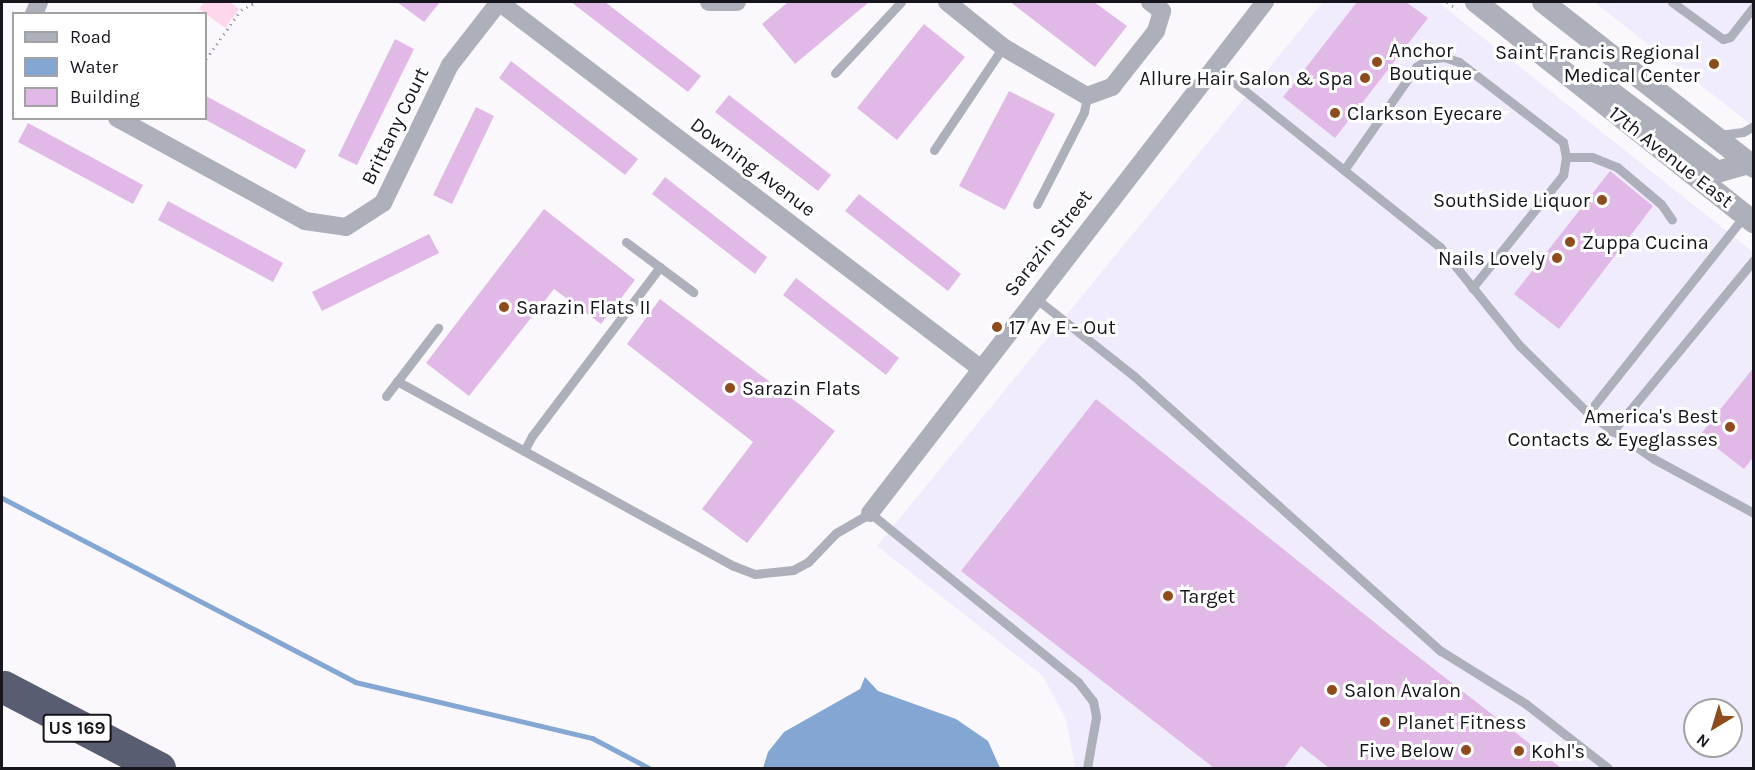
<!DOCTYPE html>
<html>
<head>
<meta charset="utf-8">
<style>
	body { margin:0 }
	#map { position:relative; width:1755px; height:770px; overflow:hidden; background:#faf8fd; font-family:Karla,sans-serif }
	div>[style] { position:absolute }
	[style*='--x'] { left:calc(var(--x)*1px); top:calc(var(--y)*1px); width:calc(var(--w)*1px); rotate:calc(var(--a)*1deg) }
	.built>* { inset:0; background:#f1ebfe }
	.green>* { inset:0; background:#ffd7ec }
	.water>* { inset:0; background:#83a6d2 }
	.stream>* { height:5px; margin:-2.5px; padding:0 2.5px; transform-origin:2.5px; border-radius:2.5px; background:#83a6d2 }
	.building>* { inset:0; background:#e1b9e6 }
	.path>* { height:3px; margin-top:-1.5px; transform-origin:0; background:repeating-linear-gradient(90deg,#a6a4aa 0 1.5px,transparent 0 6px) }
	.service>* { height:9px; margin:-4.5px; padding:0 4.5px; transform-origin:4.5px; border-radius:4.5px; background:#adb0ba }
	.minor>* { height:18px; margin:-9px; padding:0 9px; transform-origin:9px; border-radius:9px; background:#adb0ba }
	.tertiary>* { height:22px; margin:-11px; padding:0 11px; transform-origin:11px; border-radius:11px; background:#adb0ba }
	.motorway>* { height:33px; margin:-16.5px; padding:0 16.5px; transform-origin:16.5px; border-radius:16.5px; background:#595d72 }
	.dots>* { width:16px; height:16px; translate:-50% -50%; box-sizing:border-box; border:3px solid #fff; border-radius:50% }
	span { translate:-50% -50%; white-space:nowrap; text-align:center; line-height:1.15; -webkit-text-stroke:6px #fff; paint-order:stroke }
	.shield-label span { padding:2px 4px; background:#fff; border:2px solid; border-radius:4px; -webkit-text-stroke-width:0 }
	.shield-label { font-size:18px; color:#16141c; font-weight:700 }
	.poi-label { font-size:20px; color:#16141c }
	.left { translate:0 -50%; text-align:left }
	.right { translate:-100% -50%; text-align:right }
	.street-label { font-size:20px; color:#16141c }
	.frame { position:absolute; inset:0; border:3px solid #16141c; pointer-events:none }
	.legend { position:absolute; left:12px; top:12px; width:195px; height:108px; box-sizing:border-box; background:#fff; border:2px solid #a2a1a4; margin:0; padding:8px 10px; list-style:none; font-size:18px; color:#16141c }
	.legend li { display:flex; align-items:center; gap:12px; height:30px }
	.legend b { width:30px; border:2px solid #a2a1a4 }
	.north { position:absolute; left:1683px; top:698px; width:60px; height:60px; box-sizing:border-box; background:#fff; border:2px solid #a2a1a4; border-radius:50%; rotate:218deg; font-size:16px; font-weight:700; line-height:24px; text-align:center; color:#16141c }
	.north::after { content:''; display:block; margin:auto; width:21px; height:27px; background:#8e4b1b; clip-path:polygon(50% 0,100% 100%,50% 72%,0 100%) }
</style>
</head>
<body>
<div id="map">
	<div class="built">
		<div style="clip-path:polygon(evenodd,1323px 2px,1438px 2px,1753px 252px,1753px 768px,1075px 768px,1066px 719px,1043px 676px,877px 546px,1323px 2px,1695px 710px,1731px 710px,1731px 746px,1695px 746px,1695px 710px)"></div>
		<div style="clip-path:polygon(1594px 2px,1753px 2px,1753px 126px)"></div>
	</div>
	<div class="green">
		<div style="clip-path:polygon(204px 2px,230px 2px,239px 9px,225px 28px,199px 9px)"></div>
	</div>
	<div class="water">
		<div style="clip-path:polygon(865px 677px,878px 691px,956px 719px,988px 741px,1000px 768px,763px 768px,768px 752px,784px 732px,860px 689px)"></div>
	</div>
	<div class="stream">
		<div style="--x:2;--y:498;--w:398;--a:27.5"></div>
		<div style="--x:355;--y:682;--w:244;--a:13.3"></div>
		<div style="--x:592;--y:738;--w:64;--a:27.8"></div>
	</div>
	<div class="building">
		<div style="clip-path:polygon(397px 2px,440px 2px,424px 22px)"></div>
		<div style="clip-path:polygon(571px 2px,605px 2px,701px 76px,688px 92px)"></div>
		<div style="clip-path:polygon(788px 2px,869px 2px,795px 64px,762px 24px)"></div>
		<div style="clip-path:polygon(1010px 2px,1094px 2px,1127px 26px,1095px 67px)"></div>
		<div style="clip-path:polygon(1357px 2px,1406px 2px,1428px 18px,1335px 138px,1283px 97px)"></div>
		<div style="clip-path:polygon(924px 24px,965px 57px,897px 140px,857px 108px)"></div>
		<div style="clip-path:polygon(395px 39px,414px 49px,357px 165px,338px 156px)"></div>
		<div style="clip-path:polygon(511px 61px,638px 159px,625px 175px,499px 78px)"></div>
		<div style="clip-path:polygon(1009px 91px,1055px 114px,1005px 210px,959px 186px)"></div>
		<div style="clip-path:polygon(729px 95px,831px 175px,818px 191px,715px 112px)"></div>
		<div style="clip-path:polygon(206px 96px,306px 150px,296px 169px,206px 120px)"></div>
		<div style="clip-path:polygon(476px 107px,494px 116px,452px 204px,433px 195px)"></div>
		<div style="clip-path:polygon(28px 123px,143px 185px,133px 204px,18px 142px)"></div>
		<div style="clip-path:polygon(1610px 171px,1653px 206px,1559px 329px,1514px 294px)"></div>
		<div style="clip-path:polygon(665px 177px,767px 257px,755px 274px,652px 194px)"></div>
		<div style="clip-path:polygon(859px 194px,961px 274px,948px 291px,845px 211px)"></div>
		<div style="clip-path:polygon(168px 201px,283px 263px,273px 282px,158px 220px)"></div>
		<div style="clip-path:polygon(544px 209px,635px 280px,601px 324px,554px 289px,469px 396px,426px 363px)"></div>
		<div style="clip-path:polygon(429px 234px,439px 253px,322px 311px,312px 292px)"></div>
		<div style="clip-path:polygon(796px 278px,899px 358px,886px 375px,783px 295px)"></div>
		<div style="clip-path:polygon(660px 299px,835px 431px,747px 543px,702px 509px,753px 442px,627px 344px)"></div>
		<div style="clip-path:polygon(1754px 367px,1754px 456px,1744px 469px,1700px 435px)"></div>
		<div style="clip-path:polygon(1096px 399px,1389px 634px,1561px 768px,1329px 768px,1301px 746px,1284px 768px,1214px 768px,961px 571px)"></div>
	</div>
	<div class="path">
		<div style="--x:1447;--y:2;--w:12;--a:35"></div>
		<div style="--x:206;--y:59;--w:60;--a:-54.5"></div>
		<div style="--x:241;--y:10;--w:17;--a:-28"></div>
	</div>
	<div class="service">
		<div style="--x:1672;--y:2;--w:63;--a:36"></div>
		<div style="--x:1723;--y:39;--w:7;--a:-16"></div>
		<div style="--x:1730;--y:37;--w:39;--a:-52"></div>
		<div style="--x:1214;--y:66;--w:290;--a:38.7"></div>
		<div style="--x:1440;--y:247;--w:126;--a:51.1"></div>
		<div style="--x:1519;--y:345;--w:97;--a:44.6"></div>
		<div style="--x:1588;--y:413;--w:80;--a:34.9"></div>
		<div style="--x:1654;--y:459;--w:114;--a:28.4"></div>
		<div style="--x:835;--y:73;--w:97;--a:-47.1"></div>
		<div style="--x:1719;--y:135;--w:24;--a:-7"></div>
		<div style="--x:1743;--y:132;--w:13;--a:-29"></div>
		<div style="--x:934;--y:150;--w:124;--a:-56.2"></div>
		<div style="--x:1566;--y:157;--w:26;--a:0"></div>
		<div style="--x:1592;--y:157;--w:27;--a:22"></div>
		<div style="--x:1617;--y:167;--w:57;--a:40.1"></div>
		<div style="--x:1661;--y:204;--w:19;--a:55"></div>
		<div style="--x:1344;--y:170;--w:126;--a:-55"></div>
		<div style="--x:1416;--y:67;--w:14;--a:-34"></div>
		<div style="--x:1428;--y:59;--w:16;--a:-7"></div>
		<div style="--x:1444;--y:57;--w:16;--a:18"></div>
		<div style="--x:1459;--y:62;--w:131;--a:37.6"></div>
		<div style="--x:1563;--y:142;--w:15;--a:79"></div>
		<div style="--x:1566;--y:157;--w:18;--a:99"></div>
		<div style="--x:1563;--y:175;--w:145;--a:128.8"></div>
		<div style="--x:1037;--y:204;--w:103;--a:-62.9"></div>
		<div style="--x:1084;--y:112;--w:16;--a:-79"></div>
		<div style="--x:626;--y:242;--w:84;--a:36.7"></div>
		<div style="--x:1034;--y:297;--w:127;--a:38.3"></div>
		<div style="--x:1134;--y:376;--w:412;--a:41.9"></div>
		<div style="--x:1441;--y:651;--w:100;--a:31.9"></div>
		<div style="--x:1526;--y:704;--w:104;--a:38"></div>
		<div style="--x:397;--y:381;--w:384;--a:28.8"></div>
		<div style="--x:734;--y:566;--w:22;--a:21"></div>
		<div style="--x:755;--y:574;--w:38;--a:-6"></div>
		<div style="--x:793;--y:570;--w:17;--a:-28"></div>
		<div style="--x:808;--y:562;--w:40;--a:-46"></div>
		<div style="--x:836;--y:533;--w:39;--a:-30"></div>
		<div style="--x:870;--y:513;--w:268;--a:39.1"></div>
		<div style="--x:1078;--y:682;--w:24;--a:52"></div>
		<div style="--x:1093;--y:701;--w:16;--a:79"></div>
		<div style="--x:1096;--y:717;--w:52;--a:100"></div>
		<div style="--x:386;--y:396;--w:86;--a:-52.6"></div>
		<div style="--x:1588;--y:413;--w:253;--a:-51.6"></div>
		<div style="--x:1612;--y:432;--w:223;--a:-50.5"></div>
		<div style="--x:524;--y:451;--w:17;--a:-62"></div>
		<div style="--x:532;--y:436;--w:212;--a:-52.9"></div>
	</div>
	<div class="minor">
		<div style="--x:499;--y:2;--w:604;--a:37.27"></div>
		<div style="--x:709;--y:2;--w:28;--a:0"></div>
		<div style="--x:947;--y:2;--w:72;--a:38.8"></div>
		<div style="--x:1003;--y:47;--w:97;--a:30.3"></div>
		<div style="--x:1087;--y:96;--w:27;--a:-20"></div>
		<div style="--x:1112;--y:87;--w:71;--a:-51.8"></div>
		<div style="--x:1156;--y:31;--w:21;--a:-73"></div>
		<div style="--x:1162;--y:11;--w:15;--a:-143"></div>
		<div style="--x:34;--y:14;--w:13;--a:-67"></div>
		<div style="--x:117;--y:118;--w:214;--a:28.7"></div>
		<div style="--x:305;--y:221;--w:41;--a:8.3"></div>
		<div style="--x:346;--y:227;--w:44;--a:-33"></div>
		<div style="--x:383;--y:203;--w:153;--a:-64.1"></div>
		<div style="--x:450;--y:65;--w:80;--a:-52.1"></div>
		<div style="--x:870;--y:513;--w:646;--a:-52.3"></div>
	</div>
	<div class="tertiary">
		<div style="--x:1476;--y:2;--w:355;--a:38.4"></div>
		<div style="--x:1543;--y:2;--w:268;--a:38"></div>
		<div style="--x:1611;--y:92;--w:133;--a:37"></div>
		<div style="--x:1717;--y:172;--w:33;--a:-16"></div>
	</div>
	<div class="motorway">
		<div style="--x:4;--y:687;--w:175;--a:27.6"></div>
	</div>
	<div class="dots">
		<div style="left:1377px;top:62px;background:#8e4b1b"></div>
		<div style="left:1714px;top:64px;background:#8e4b1b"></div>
		<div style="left:1365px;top:78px;background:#8e4b1b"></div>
		<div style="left:1335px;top:113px;background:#8e4b1b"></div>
		<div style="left:1602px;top:200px;background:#8e4b1b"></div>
		<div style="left:1570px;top:242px;background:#8e4b1b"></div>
		<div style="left:1557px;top:258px;background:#8e4b1b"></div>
		<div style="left:504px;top:307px;background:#8e4b1b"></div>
		<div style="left:997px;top:327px;background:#8e4b1b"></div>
		<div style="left:730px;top:388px;background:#8e4b1b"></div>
		<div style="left:1730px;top:427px;background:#8e4b1b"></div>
		<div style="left:1168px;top:596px;background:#8e4b1b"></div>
		<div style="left:1332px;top:690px;background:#8e4b1b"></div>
		<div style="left:1385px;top:722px;background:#8e4b1b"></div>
		<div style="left:1466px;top:750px;background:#8e4b1b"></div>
		<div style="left:1519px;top:751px;background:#8e4b1b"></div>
	</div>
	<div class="shield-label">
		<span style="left:77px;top:728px">US 169</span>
	</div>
	<div class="poi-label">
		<span class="left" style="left:1389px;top:62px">Anchor<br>Boutique</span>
		<span class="right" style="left:1700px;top:64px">Saint Francis Regional<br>Medical Center</span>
		<span class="right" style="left:1353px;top:78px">Allure Hair Salon &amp; Spa</span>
		<span class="left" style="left:1347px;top:113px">Clarkson Eyecare</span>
		<span class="right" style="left:1590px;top:200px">SouthSide Liquor</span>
		<span class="left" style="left:1582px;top:242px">Zuppa Cucina</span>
		<span class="right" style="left:1545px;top:258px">Nails Lovely</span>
		<span class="left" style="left:516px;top:307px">Sarazin Flats II</span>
		<span class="left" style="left:1009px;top:327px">17 Av E - Out</span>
		<span class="left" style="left:742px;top:388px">Sarazin Flats</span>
		<span class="right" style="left:1718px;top:428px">America's Best<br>Contacts &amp; Eyeglasses</span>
		<span class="left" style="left:1180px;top:596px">Target</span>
		<span class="left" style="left:1344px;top:690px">Salon Avalon</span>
		<span class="left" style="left:1397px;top:722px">Planet Fitness</span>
		<span class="right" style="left:1454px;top:750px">Five Below</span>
		<span class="left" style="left:1531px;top:751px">Kohl's</span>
	</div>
	<div class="street-label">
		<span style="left:395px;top:126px;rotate:-64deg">Brittany Court</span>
		<span style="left:1671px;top:157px;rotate:38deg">17th Avenue East</span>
		<span style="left:753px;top:167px;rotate:37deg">Downing Avenue</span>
		<span style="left:1048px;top:243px;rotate:-52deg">Sarazin Street</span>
	</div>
	<div class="frame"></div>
	<ul class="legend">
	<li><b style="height:8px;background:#adb0ba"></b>Road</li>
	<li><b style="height:16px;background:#83a6d2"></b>Water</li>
	<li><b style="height:16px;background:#e1b9e6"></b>Building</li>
	</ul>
	<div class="north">N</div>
</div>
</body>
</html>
